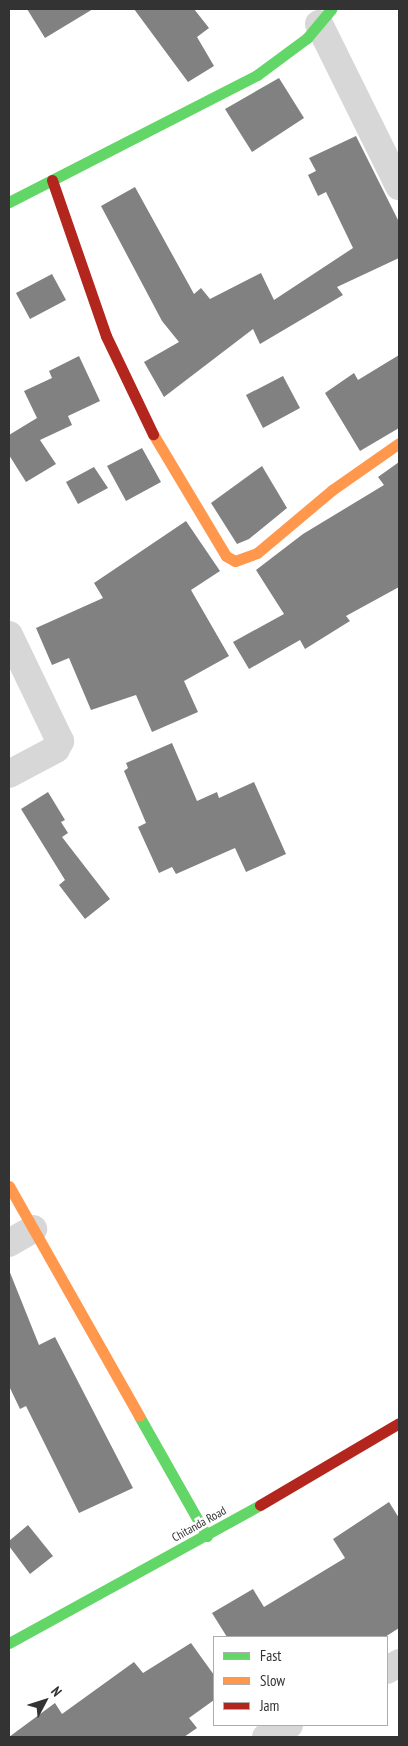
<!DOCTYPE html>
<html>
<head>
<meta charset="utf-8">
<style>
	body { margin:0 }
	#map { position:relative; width:408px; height:1746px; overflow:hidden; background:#fff; font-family:"PT Sans Narrow",sans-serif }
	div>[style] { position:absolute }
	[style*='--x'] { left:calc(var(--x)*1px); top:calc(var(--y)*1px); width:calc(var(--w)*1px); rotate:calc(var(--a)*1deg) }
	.building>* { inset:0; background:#818181 }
	.street>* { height:28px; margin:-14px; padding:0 14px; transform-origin:14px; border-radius:14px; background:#d7d7d7 }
	.fast>* { height:11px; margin:-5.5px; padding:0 5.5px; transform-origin:5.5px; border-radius:5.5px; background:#63d668 }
	.slow>* { height:11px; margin:-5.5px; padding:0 5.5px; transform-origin:5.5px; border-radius:5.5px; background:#ff974d }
	.jam>* { height:11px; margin:-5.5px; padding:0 5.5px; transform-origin:5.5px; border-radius:5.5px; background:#b3261e }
	span { translate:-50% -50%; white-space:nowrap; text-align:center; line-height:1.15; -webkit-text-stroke:5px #fff; paint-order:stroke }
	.street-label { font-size:12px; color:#333 }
	.frame { position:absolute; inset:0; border:10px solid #333; pointer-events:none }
	.legend { position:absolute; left:213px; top:1636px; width:175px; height:90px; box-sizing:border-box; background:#fff; border:1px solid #adadad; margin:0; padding:6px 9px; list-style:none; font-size:15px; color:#333 }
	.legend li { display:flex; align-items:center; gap:10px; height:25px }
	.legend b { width:25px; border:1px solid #adadad }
	.north { position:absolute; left:20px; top:1676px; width:50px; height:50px; -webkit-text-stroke:4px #fff; paint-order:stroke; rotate:50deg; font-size:14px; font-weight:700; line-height:20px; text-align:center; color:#333 }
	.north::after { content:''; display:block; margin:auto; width:18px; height:22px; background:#333; clip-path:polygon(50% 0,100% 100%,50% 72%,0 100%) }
</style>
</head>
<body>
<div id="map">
	<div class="building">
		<div style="clip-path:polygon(27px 9px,93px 9px,45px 38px)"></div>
		<div style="clip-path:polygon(134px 9px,194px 9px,209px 28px,197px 37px,214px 66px,188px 82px)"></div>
		<div style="clip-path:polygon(279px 78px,304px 118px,252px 152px,225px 109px)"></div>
		<div style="clip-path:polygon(356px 136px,399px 222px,399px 258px,337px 287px,343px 295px,260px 344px,253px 329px,164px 397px,144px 362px,179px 342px,162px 321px,101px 206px,135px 187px,194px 294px,201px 288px,210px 299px,261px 273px,274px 300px,353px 248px,326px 192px,318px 196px,308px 175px,316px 171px,309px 158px)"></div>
		<div style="clip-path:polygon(52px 274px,66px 300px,30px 319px,16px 293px)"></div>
		<div style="clip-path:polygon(399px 355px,399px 428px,360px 451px,325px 393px,354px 373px,358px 380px)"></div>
		<div style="clip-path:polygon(79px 356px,100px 401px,68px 416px,72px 425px,40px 440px,56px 464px,26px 482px,9px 455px,9px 435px,37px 418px,24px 391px,52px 378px,49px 371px)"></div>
		<div style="clip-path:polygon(283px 376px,300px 408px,263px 428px,246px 395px)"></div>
		<div style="clip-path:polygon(142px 448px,161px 482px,126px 501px,107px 466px)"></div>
		<div style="clip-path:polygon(399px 462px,399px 587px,346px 616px,350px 621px,305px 649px,300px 640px,249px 669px,233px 642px,284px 614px,256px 570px,303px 534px,384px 485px,378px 477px)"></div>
		<div style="clip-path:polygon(262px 466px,287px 508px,249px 539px,237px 544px,211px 503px)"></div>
		<div style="clip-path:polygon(94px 467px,108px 488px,78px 504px,66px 482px)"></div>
		<div style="clip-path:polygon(186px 521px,220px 571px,191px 590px,229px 656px,184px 681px,198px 712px,152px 732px,136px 695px,91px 710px,69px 658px,52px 665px,36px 628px,103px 598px,94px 583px)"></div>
		<div style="clip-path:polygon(172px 743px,197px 801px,217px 792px,219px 798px,254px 782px,286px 854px,246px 872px,235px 848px,176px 874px,172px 867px,159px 873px,138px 827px,146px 823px,124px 771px,128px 768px,126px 763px)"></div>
		<div style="clip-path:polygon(48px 792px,65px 820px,61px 822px,68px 833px,62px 837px,110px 899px,85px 919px,59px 885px,65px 880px,21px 809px)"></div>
		<div style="clip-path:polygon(9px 1270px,39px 1345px,55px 1337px,133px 1488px,79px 1513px,26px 1406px,20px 1409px,9px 1386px)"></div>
		<div style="clip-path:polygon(389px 1502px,399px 1518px,399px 1628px,385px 1637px,227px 1637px,212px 1613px,253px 1589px,264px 1607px,345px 1558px,333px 1539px)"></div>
		<div style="clip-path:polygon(28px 1525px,53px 1556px,30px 1574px,9px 1546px,9px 1541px)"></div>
		<div style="clip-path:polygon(191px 1643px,214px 1675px,214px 1700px,189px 1718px,197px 1728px,184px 1737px,9px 1737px,55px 1703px,62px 1714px,134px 1662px,143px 1673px)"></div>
	</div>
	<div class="street">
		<div style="--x:319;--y:24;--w:181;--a:63.7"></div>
		<div style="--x:9;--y:635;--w:118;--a:64.3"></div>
		<div style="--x:60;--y:741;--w:9;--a:117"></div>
		<div style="--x:56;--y:749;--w:53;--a:152"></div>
		<div style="--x:9;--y:1243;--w:28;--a:-30"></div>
		<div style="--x:387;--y:1670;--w:14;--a:-30"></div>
		<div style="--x:266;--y:1737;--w:26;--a:-28"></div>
	</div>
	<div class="fast">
		<div style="--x:9;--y:202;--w:279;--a:-27.1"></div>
		<div style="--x:257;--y:75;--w:62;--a:-36.5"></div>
		<div style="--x:307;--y:38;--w:38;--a:-50"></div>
		<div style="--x:139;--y:1416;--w:138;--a:60.5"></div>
		<div style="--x:9;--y:1643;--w:286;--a:-28.8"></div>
	</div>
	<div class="slow">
		<div style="--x:153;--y:434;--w:142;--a:59.1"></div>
		<div style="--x:226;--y:556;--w:10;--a:29"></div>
		<div style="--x:235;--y:561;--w:23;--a:-20"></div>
		<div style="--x:257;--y:553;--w:98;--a:-40"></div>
		<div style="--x:332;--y:490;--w:82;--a:-35"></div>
		<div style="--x:9;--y:1186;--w:264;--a:60.5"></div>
	</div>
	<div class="jam">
		<div style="--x:52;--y:180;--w:165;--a:70.9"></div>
		<div style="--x:106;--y:336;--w:109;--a:64.4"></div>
		<div style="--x:260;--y:1505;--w:161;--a:-30.5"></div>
	</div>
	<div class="street-label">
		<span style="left:199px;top:1524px;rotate:-29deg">Chitanda Road</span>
	</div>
	<div class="frame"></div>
	<ul class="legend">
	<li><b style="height:6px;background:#63d668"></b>Fast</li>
	<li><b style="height:6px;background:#ff974d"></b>Slow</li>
	<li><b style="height:6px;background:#b3261e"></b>Jam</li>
	</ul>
	<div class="north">N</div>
</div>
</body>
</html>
